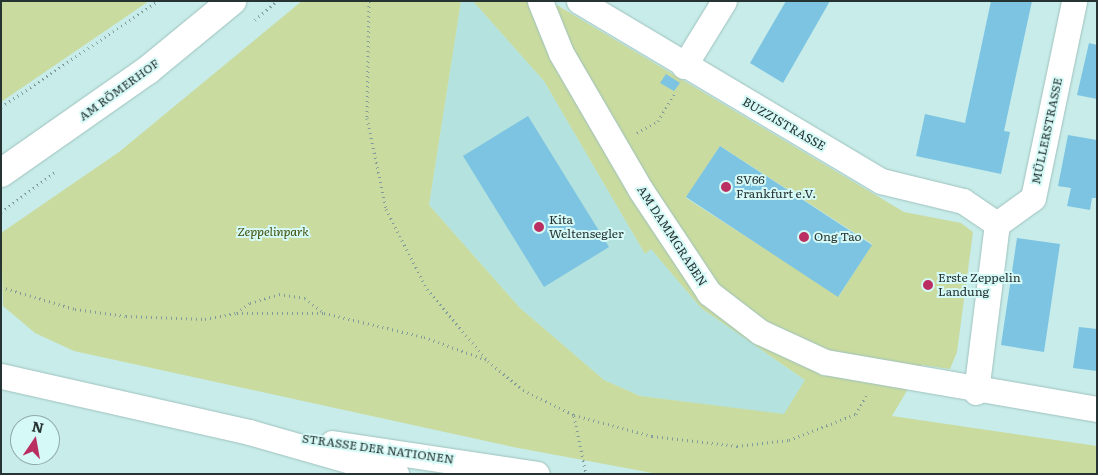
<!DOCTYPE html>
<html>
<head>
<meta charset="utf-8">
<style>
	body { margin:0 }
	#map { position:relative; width:1098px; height:475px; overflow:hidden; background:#c8ece9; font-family:Literata,serif }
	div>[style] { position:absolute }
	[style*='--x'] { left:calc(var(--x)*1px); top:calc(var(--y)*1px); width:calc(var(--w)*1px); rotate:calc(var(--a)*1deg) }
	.built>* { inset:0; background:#b4e2de }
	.green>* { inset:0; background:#c9db9f }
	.building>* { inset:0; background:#7cc4e2 }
	.path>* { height:3px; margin-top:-1.5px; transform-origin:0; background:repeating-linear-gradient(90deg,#819c9a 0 1px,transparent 0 5px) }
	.roads { filter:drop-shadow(0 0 1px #9ec1be) drop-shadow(0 0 1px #9ec1be) }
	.minor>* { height:25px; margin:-12.5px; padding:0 12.5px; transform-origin:12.5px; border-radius:12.5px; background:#fff }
	.secondary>* { height:28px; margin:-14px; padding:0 14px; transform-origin:14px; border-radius:14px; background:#fff }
	.dots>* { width:14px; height:14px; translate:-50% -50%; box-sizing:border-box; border:2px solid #d5f9f6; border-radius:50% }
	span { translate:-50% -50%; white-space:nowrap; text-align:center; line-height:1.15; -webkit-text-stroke:4px #d5f9f6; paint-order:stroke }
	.street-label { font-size:12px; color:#253332 }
	.poi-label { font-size:12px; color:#253332 }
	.left { translate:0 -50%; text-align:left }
	.park-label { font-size:12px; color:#414f0a; font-style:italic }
	.frame { position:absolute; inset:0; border:2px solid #253332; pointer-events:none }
	.north { position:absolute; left:10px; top:415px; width:50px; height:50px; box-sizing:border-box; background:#d5f9f6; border:1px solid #8faaa8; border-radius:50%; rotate:12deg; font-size:14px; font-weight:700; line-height:20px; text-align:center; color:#253332 }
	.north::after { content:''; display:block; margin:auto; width:18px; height:22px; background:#bb2e62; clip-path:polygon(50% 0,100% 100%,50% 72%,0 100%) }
</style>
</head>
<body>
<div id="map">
	<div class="built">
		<div style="clip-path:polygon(461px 1px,473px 1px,544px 81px,645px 254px,651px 249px,701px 308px,805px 380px,784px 415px,640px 396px,604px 380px,520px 308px,429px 205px)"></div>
	</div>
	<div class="green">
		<div style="clip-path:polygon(1px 1px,149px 1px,1px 102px)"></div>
		<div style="clip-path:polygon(evenodd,302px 1px,461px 1px,429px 205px,520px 308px,604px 380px,640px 396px,784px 414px,805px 380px,701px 308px,651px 249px,645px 254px,544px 81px,473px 1px,550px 1px,904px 212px,961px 223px,973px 232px,957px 352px,950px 369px,922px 365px,892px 416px,1097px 446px,1097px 474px,658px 474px,513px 447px,74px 351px,35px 333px,3px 306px,1px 233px,119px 152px,302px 1px,720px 146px,872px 244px,839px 296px,686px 198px,720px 146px)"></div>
	</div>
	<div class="building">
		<div style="clip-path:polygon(786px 1px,830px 1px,783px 83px,750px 63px)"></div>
		<div style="clip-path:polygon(991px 1px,1032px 1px,1004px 131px,1010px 132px,1001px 174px,916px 156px,925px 114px,965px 123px)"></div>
		<div style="clip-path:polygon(1089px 43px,1097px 45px,1097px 99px,1077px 95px)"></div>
		<div style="clip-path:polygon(666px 74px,680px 83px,674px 91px,660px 83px)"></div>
		<div style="clip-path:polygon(528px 116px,609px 247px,544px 287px,463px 156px)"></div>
		<div style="clip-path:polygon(1068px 135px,1097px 140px,1097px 198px,1092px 198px,1090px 210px,1067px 206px,1071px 188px,1058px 186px)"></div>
		<div style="clip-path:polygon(720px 146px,872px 245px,838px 297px,686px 197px)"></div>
		<div style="clip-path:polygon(1017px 238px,1060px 244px,1044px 352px,1001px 345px)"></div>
		<div style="clip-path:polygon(1079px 327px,1097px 329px,1097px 371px,1073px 368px)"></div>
	</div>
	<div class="path">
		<div style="--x:369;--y:1;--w:117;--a:91"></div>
		<div style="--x:367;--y:118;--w:93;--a:78.2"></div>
		<div style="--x:386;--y:209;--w:90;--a:62.9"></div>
		<div style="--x:427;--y:289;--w:94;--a:49.7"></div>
		<div style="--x:488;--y:361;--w:45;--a:39.6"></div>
		<div style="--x:523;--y:390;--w:57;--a:26.1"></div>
		<div style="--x:574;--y:415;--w:81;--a:15.1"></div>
		<div style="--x:652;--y:436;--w:86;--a:6.7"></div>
		<div style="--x:737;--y:446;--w:52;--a:-6.6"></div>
		<div style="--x:789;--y:440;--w:72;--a:-21.2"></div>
		<div style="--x:856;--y:414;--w:21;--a:-61"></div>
		<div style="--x:255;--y:20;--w:29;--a:-41"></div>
		<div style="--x:1;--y:107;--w:189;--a:-34"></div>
		<div style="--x:637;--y:133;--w:24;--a:-30"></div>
		<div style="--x:658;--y:121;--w:35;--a:-59"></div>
		<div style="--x:1;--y:212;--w:67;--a:-36.5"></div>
		<div style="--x:1;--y:287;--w:77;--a:16.6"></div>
		<div style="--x:75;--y:309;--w:51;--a:7.8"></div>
		<div style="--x:126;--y:316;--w:79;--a:2.2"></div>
		<div style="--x:205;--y:319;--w:33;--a:-11"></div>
		<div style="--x:237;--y:313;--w:87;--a:0"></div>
		<div style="--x:324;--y:313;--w:103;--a:13.5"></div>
		<div style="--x:424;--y:337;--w:67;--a:20.1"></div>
		<div style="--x:237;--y:313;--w:16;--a:-38"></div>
		<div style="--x:250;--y:303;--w:30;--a:-17"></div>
		<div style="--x:279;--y:294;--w:26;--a:9"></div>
		<div style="--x:305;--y:298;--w:24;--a:38"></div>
		<div style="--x:574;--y:416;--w:59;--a:78.3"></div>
	</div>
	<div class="roads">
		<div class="minor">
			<div style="--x:540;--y:1;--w:56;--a:68"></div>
			<div style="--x:561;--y:53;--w:157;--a:59.8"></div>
			<div style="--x:640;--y:189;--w:125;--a:56.4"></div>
			<div style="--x:709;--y:293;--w:64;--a:37.4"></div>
			<div style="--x:760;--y:332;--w:72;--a:24.8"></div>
			<div style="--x:825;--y:362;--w:276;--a:9.8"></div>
			<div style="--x:579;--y:1;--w:352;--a:30.8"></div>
			<div style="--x:881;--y:181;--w:84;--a:13.7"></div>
			<div style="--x:963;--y:201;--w:41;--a:34.1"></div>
			<div style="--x:684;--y:66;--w:76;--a:-58.4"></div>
			<div style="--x:1;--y:376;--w:254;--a:12.7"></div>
			<div style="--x:249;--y:432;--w:153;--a:15.9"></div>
			<div style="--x:976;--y:392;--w:169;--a:-82.9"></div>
			<div style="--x:997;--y:224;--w:44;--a:-35.8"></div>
			<div style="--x:1033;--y:198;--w:201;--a:-78.2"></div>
			<div style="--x:332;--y:443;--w:207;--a:8.6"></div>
		</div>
		<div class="secondary">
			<div style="--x:1;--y:173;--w:179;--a:-35"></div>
			<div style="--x:148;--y:70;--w:109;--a:-39.4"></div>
		</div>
	</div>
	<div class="dots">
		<div style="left:726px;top:187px;background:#bb2e62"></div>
		<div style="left:539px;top:227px;background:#bb2e62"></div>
		<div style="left:804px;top:237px;background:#bb2e62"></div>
		<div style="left:928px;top:285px;background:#bb2e62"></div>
	</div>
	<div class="street-label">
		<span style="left:119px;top:90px;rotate:-36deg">AM RÖMERHOF</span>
		<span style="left:784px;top:124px;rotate:30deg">BUZZISTRASSE</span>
		<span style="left:1047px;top:131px;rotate:-78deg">MÜLLERSTRASSE</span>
		<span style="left:672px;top:236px;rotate:57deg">AM DAMMGRABEN</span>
		<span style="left:378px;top:449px;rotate:8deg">STRASSE DER NATIONEN</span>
	</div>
	<div class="poi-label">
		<span class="left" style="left:736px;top:187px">SV66<br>Frankfurt e.V.</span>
		<span class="left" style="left:549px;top:227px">Kita<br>Weltensegler</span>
		<span class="left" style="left:814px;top:237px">Ong Tao</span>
		<span class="left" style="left:938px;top:285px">Erste Zeppelin<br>Landung</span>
	</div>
	<div class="park-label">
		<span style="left:273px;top:232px">Zeppelinpark</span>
	</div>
	<div class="frame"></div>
	<div class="north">N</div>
</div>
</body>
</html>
